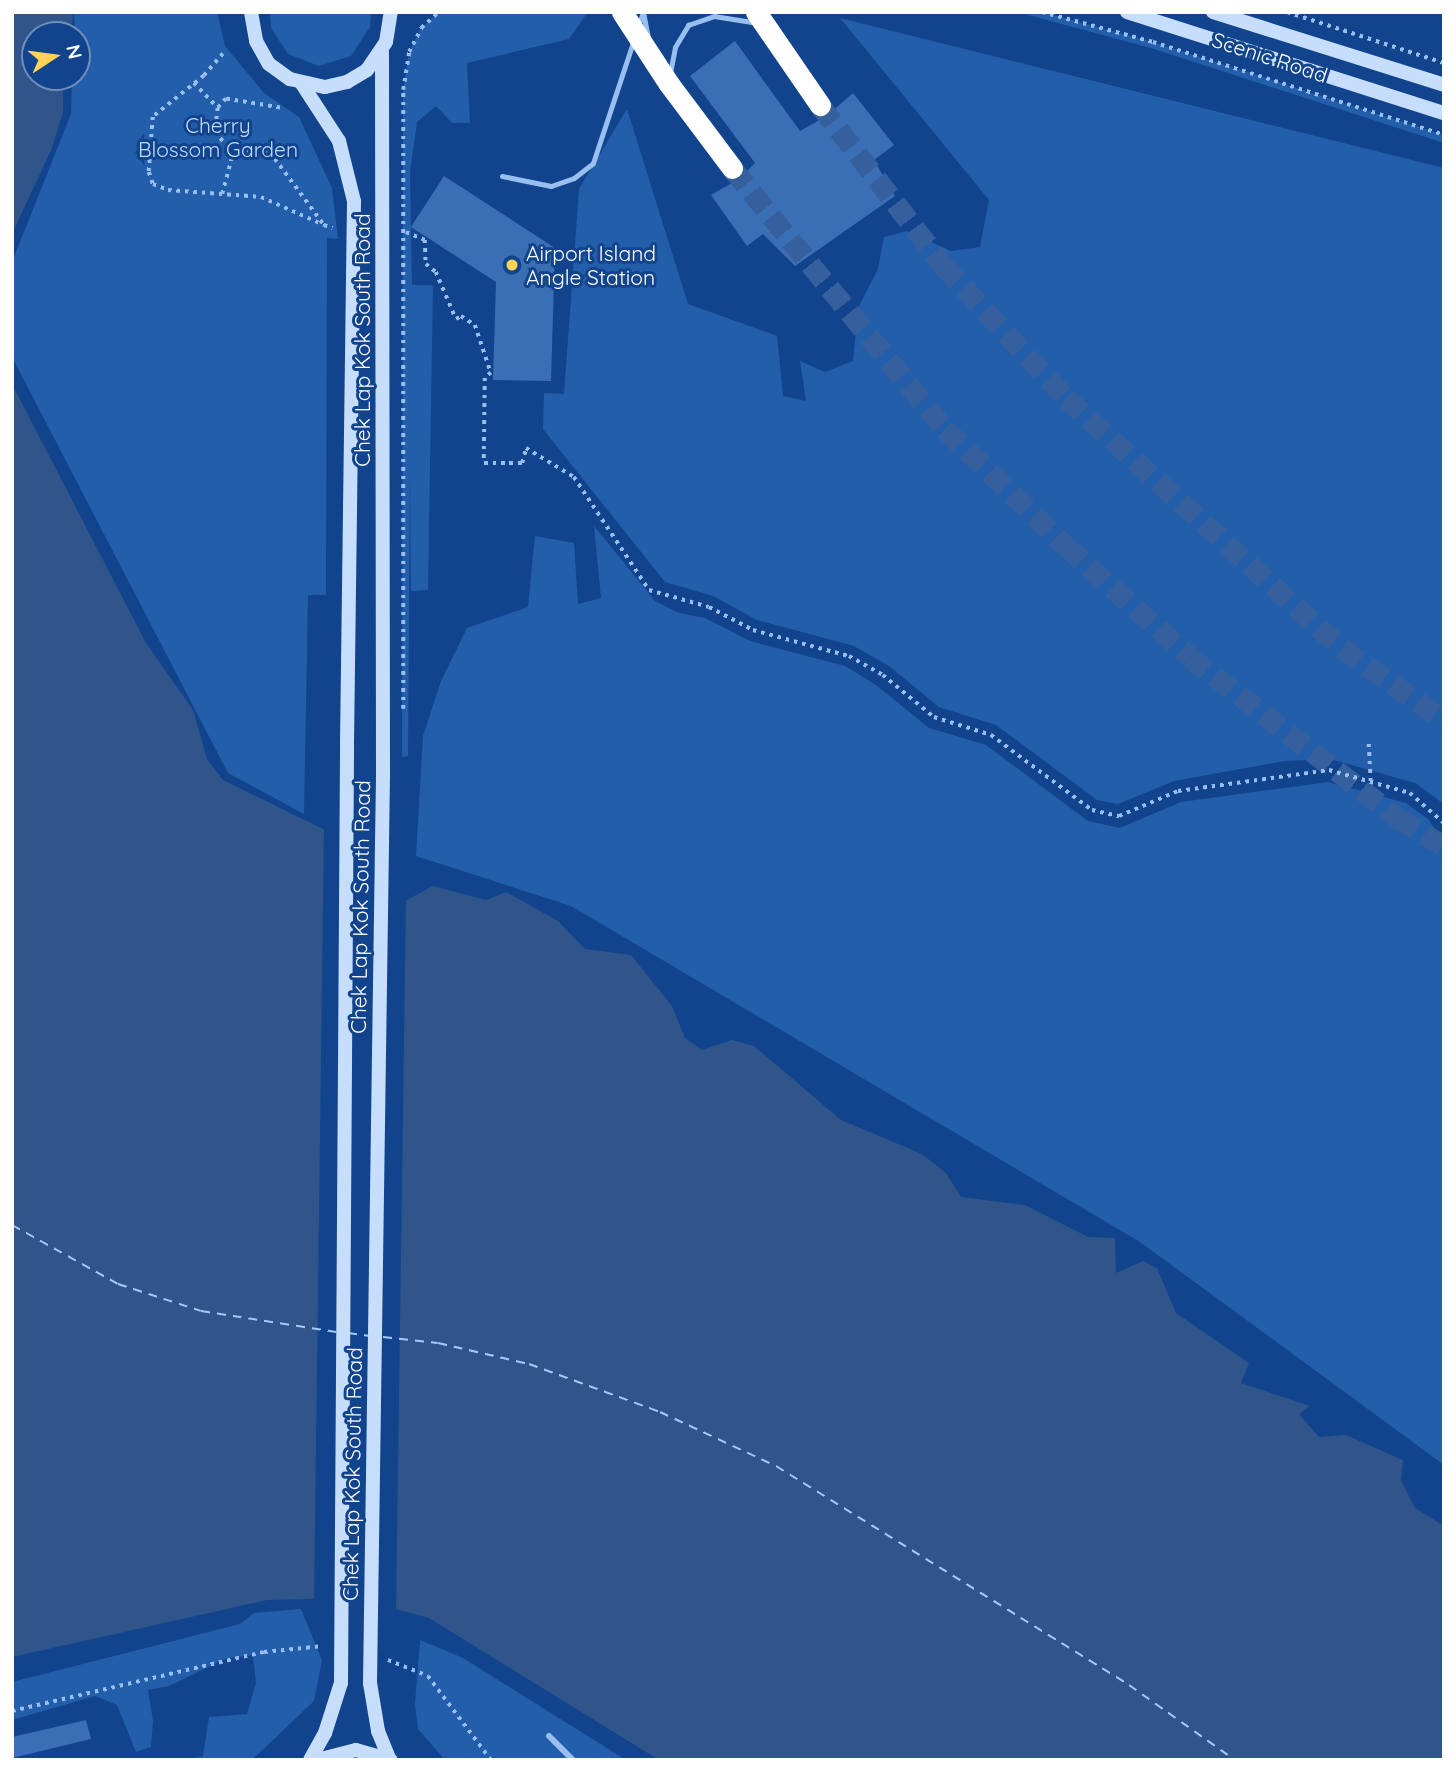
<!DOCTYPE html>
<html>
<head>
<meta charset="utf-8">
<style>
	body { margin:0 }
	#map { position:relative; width:1456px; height:1772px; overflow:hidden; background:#11448c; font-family:Quicksand,sans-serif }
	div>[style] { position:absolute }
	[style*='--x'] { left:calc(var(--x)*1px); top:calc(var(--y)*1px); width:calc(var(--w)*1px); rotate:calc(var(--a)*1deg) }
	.green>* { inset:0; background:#235eab }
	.water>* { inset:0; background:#2f558b }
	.pier>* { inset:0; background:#11448c }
	.ferry>* { height:2px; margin-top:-1px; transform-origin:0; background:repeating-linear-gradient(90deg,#a5c9f9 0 9px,transparent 0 16px) }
	.building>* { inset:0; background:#3a6fb5 }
	.motorway-tunnel>* { height:21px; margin-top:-10.5px; transform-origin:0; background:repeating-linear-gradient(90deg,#35609d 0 21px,transparent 0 31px) }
	.path>* { height:3.5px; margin-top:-1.75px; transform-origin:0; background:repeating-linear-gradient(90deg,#99bff1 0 3.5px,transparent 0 8.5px) }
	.service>* { height:5px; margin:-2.5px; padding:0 2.5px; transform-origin:2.5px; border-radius:2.5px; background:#99bff1 }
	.pedestrian>* { height:6px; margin:-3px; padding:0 3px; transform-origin:3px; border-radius:3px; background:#99bff1 }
	.secondary>* { height:14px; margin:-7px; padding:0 7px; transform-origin:7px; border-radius:7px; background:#c7ddfc }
	.motorway>* { height:21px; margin:-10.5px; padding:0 10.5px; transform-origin:10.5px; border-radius:10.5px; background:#fff }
	.secondary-bridge>* { height:14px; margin:-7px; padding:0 7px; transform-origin:7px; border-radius:7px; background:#c7ddfc }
	.motorway-bridge>* { height:21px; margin:-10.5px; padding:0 10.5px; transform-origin:10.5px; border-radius:10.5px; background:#fff }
	.dots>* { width:19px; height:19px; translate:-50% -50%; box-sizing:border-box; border:4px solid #11448c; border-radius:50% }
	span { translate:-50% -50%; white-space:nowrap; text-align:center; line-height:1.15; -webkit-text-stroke:6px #11448c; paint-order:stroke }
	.street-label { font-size:21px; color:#fff }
	.park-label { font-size:21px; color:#c0dafd }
	.poi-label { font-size:21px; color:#fff }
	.left { translate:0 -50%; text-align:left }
	.frame { position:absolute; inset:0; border:14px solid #fff; pointer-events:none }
	.north { position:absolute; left:21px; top:21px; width:70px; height:70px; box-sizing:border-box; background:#11448c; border:2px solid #708fba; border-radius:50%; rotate:77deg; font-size:19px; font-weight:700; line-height:28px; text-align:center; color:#fff }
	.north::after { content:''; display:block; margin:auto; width:24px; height:32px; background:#ffd259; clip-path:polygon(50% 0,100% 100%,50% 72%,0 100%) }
</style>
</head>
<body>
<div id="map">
	<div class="green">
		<div style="clip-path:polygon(74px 12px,217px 12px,225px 46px,264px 93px,299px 117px,332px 188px,338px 239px,327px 238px,326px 595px,308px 595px,304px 814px,228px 773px,12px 357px,12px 262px,71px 114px,72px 77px,77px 77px)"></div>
		<div style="clip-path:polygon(270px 12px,371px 12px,370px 27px,351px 56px,319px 66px,288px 54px,271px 28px)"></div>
		<div style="clip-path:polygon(439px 12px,588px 12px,569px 39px,467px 63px,470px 123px,452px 123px,436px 106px,417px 122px,410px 172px,412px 285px,433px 285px,428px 590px,411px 591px,410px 478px,408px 756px,402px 757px,403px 90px,409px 52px,421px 28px)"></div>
		<div style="clip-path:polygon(1017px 12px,1042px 12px,1153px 42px,1444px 135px,1444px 143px,1151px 48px)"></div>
		<div style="clip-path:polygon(840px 18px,1444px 168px,1444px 804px,1415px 783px,1330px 759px,1285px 761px,1174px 781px,1118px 804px,1097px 800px,996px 725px,939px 707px,889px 666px,854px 646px,757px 620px,713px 596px,665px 582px,543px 429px,544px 393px,564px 394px,579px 189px,627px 109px,688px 304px,777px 336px,783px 396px,806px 401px,800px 361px,825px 372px,853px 361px,858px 308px,878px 269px,884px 237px,907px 231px,951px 251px,980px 247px,989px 200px)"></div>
		<div style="clip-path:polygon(594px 526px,655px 601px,679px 613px,705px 618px,750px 641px,845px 666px,876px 685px,929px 728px,986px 745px,1088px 821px,1120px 828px,1181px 802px,1328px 782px,1406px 803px,1428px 819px,1444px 842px,1444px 1465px,1140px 1242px,571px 906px,416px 856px,423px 736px,441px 681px,467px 628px,528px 607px,535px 536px,574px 543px,578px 604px,601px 598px)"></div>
		<div style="clip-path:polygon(301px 1609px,322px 1660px,314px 1701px,252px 1760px,186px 1760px,203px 1756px,209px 1717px,247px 1714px,256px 1683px,253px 1655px,225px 1659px,169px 1686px,148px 1690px,153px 1721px,151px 1747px,136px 1752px,117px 1705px,95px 1696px,12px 1720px,12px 1682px,240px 1624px,254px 1613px)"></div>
		<div style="clip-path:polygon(420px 1640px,463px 1658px,626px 1760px,445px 1760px,418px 1729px,415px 1704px)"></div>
	</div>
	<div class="water">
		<div style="clip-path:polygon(12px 12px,74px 12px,69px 35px,35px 35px,35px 77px,63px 77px,63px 112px,52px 148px,12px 234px)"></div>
		<div style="clip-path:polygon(12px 384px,146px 643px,193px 710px,207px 759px,223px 780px,323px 829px,397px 905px,433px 886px,486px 900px,506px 892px,558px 921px,585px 949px,631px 955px,672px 1006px,685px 1038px,702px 1050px,732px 1040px,754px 1046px,841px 1120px,922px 1154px,946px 1173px,961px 1197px,1025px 1205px,1088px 1237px,1115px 1238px,1116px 1273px,1143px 1261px,1157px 1268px,1176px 1313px,1249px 1363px,1241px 1383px,1310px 1406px,1299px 1414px,1319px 1437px,1346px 1435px,1403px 1460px,1401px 1480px,1415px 1508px,1444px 1526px,1444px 1760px,659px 1760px,429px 1618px,396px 1609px,314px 1599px,267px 1600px,12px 1657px)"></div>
	</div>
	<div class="pier">
		<div style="clip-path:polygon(324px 825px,398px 900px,406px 896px,396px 1612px,314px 1603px)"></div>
	</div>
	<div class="ferry">
		<div style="--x:12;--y:1225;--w:121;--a:29.1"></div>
		<div style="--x:118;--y:1284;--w:87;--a:18"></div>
		<div style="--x:201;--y:1311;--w:137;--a:8.8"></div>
		<div style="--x:348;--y:1333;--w:22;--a:8"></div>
		<div style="--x:383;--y:1337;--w:55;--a:6.2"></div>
		<div style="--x:438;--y:1343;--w:93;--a:13"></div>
		<div style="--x:529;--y:1364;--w:140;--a:20.1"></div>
		<div style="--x:660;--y:1412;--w:128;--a:25"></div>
		<div style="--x:776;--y:1466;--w:415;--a:31.8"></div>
		<div style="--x:1129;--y:1685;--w:130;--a:35.3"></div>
	</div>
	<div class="building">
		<div style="clip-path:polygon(735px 41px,800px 131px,828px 115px,853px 93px,894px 145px,874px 160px,895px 196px,795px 266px,763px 234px,747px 246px,711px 195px,739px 179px,755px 163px,690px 76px)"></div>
		<div style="clip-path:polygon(444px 176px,555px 248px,551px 381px,493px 380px,496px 282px,411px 227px)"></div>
		<div style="clip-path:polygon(86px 1720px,91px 1739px,12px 1758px,12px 1737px)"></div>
	</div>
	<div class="motorway-tunnel">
		<div style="--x:820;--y:105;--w:202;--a:52.4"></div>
		<div style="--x:943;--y:265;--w:181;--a:47.2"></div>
		<div style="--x:1066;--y:398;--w:372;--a:42.2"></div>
		<div style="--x:1342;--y:648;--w:125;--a:35.2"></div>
		<div style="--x:732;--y:168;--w:337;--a:50.8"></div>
		<div style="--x:945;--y:429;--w:168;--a:44"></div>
		<div style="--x:1066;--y:546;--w:166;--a:41.8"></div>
		<div style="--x:1190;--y:657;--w:263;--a:37.7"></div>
		<div style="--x:1398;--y:818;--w:54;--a:31.3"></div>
	</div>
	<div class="path">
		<div style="--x:1042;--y:12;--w:115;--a:15.1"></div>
		<div style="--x:1153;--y:42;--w:305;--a:17.7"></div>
		<div style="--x:1287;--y:12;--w:165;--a:18"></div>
		<div style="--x:223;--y:54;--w:29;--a:131"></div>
		<div style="--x:204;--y:76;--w:65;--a:141.2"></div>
		<div style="--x:153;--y:117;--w:55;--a:94.2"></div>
		<div style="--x:149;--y:172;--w:13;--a:72"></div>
		<div style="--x:153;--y:184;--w:16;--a:22"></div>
		<div style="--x:168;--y:190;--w:93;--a:4.3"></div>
		<div style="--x:261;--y:197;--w:69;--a:24"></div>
		<div style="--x:194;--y:83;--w:35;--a:46"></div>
		<div style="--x:280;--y:108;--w:55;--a:-170.5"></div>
		<div style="--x:226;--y:99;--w:12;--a:132"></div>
		<div style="--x:218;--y:108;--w:24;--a:97"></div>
		<div style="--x:215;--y:132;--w:23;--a:49"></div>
		<div style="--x:230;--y:149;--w:40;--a:4.3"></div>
		<div style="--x:270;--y:152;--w:91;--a:53.5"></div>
		<div style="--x:324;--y:225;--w:9;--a:21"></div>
		<div style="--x:222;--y:194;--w:47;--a:-75.1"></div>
		<div style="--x:406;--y:232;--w:21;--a:23"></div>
		<div style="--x:425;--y:240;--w:24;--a:88"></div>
		<div style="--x:426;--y:264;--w:13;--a:39"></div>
		<div style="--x:436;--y:272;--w:51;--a:66.9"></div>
		<div style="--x:456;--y:319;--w:6;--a:-31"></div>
		<div style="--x:461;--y:316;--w:17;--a:33"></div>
		<div style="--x:475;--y:325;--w:51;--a:71.6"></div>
		<div style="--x:491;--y:373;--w:8;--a:140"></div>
		<div style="--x:485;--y:378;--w:85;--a:90.7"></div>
		<div style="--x:484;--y:463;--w:38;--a:0"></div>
		<div style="--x:522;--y:463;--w:16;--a:-75"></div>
		<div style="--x:526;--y:448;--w:56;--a:31.1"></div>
		<div style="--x:574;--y:477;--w:136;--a:56.4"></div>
		<div style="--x:649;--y:590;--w:62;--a:15.8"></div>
		<div style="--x:709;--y:607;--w:50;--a:27.6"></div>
		<div style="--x:753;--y:630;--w:99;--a:15.2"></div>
		<div style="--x:849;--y:656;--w:39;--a:29"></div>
		<div style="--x:883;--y:675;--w:66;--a:39.5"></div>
		<div style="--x:934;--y:717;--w:60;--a:17.5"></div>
		<div style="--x:991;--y:735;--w:126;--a:36.6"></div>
		<div style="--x:1092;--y:810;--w:28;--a:13"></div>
		<div style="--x:1119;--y:816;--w:64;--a:-23"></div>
		<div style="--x:1178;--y:791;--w:152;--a:-7.9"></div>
		<div style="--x:1329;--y:770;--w:84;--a:15.9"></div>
		<div style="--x:1410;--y:793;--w:45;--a:41.4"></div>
		<div style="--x:403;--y:709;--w:619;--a:-90"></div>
		<div style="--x:403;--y:90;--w:38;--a:-81"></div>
		<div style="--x:409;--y:52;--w:27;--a:-63"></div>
		<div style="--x:421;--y:28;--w:24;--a:-42"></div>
		<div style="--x:1369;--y:744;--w:38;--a:87"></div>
		<div style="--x:388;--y:1660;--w:43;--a:21.8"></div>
		<div style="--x:428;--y:1676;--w:105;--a:53.1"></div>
		<div style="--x:12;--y:1711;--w:259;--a:-13.2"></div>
		<div style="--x:264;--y:1652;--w:59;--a:-5.8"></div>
	</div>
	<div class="service">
		<div style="--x:643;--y:12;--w:25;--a:79"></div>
		<div style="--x:638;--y:26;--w:15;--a:-70"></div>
		<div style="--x:670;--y:73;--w:26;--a:-79"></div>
		<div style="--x:675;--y:47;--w:26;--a:-59"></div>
		<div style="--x:688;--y:25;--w:28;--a:-19"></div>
		<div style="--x:714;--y:16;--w:38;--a:9"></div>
		<div style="--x:502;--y:176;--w:50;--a:11.5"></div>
		<div style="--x:551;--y:186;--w:24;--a:-19"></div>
		<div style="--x:574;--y:178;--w:24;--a:-38"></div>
		<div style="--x:593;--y:163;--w:127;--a:-71.7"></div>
	</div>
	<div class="pedestrian">
		<div style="--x:549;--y:1736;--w:34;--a:45"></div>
	</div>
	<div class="secondary">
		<div style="--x:251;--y:12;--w:29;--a:80"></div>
		<div style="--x:256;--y:41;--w:26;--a:61"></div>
		<div style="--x:269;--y:64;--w:26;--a:36"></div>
		<div style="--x:290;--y:79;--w:36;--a:13"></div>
		<div style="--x:325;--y:87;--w:23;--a:-13"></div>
		<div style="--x:347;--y:82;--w:23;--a:-31"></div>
		<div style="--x:367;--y:70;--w:34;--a:-56"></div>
		<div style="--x:386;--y:42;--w:30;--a:-81"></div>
		<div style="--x:1127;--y:12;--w:333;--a:17.7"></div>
		<div style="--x:1213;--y:12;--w:242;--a:17.5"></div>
		<div style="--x:382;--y:52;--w:721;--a:89.92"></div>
		<div style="--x:302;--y:84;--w:68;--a:57"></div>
		<div style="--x:339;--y:141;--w:62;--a:76"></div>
		<div style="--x:354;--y:201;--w:544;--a:90.74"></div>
		<div style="--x:370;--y:1683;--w:49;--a:80.5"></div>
		<div style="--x:378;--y:1731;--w:31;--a:68"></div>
		<div style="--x:310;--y:1760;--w:31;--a:-61"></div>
		<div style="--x:325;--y:1733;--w:52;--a:-72.3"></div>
		<div style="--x:317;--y:1760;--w:40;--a:-14.4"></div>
		<div style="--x:356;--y:1750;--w:36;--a:16"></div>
	</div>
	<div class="motorway">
		<div style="--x:756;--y:12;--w:113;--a:55.5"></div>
		<div style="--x:669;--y:84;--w:105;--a:53.1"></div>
	</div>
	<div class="secondary-bridge">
		<div style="--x:341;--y:1683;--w:938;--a:-89.63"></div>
		<div style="--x:370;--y:1683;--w:910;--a:-89.18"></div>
	</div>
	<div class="motorway-bridge">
		<div style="--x:622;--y:12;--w:86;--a:56.9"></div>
	</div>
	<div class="dots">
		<div style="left:512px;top:265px;background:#ffd259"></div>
	</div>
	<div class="street-label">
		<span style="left:1270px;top:57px;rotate:18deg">Scenic Road</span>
		<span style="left:362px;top:340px;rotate:-90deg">Chek Lap Kok South Road</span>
		<span style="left:360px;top:907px;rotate:-89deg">Chek Lap Kok South Road</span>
		<span style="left:352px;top:1474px;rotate:-89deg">Chek Lap Kok South Road</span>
	</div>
	<div class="park-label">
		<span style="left:218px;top:137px">Cherry<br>Blossom Garden</span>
	</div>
	<div class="poi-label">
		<span class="left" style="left:526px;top:265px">Airport Island<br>Angle Station</span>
	</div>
	<div class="frame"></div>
	<div class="north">N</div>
</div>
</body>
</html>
